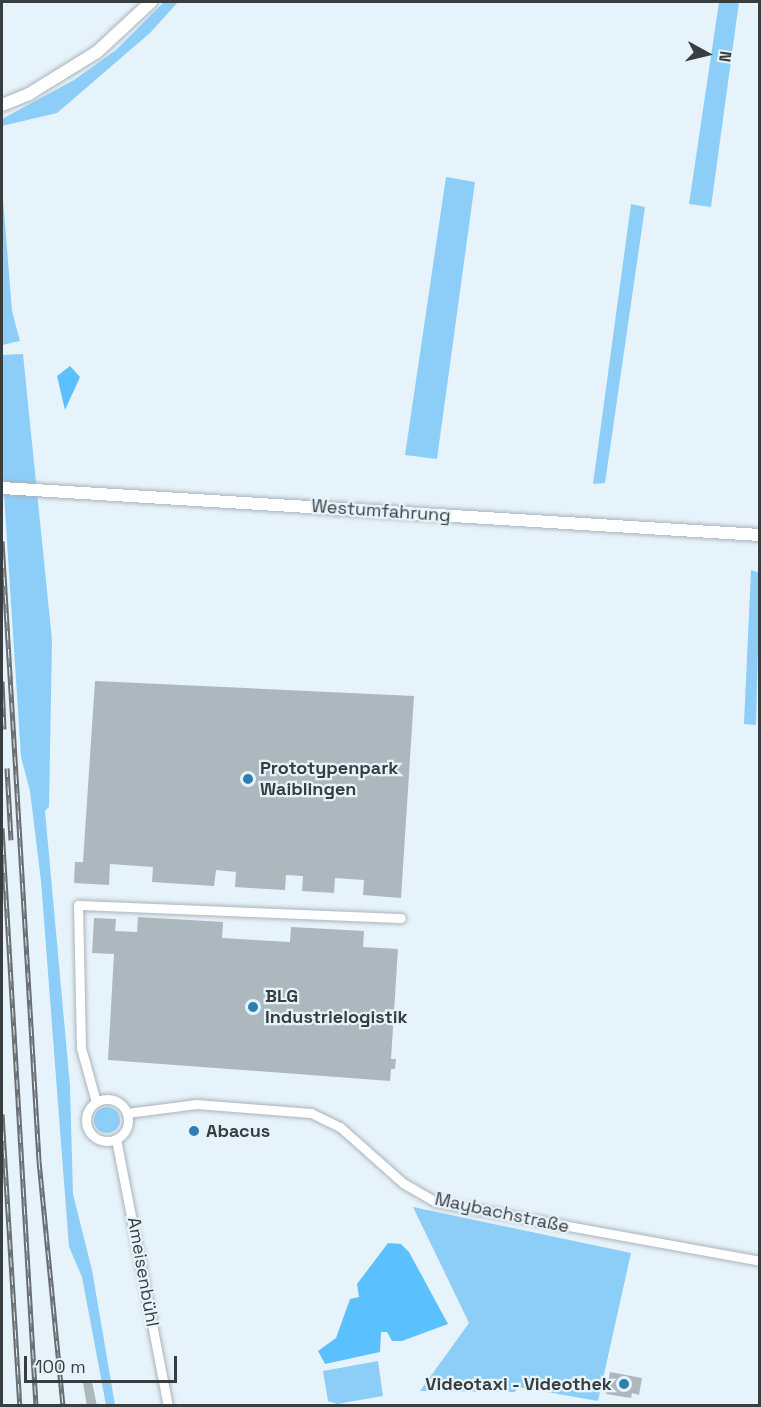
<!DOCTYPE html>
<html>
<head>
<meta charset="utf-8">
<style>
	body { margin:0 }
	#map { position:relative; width:761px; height:1407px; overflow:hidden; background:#e7f3fa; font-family:"Space Grotesk",sans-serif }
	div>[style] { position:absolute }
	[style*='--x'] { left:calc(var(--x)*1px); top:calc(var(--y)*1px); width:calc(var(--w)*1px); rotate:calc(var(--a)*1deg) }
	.green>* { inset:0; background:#8dcef8 }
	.round { border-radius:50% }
	.water>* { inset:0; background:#5bc0fe }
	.building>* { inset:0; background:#acb7be }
	.roads { filter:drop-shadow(0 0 2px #a9b3bb) drop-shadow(0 0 2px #a9b3bb) }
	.minor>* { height:9px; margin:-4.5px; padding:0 4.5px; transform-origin:4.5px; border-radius:4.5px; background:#fff }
	.minor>.ring { margin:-4.5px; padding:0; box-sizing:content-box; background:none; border:9px solid #fff; border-radius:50% }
	.secondary>* { height:12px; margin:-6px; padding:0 6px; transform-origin:6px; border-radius:6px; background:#fff }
	.rail>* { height:5px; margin-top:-2.5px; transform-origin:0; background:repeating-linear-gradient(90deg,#e7f3fa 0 9px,#686e72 0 18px); box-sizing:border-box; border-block:2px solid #686e72 }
	.dots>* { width:16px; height:16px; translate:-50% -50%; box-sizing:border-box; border:3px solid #e7f3fa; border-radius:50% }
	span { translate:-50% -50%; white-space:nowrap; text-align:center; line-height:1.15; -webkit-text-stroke:4.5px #e7f3fa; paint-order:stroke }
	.street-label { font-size:18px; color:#383d40 }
	.poi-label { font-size:18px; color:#383d40; font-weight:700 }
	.left { translate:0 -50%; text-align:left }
	.right { translate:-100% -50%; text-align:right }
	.frame { position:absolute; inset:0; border:3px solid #383d40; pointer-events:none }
	.north { position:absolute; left:677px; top:24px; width:60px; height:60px; -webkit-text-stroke:4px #e7f3fa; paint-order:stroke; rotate:98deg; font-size:16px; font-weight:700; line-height:24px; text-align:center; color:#383d40 }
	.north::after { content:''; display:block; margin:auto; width:21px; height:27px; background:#383d40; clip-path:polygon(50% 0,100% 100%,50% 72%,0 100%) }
	.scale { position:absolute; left:24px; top:1356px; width:153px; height:27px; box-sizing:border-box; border:3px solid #383d40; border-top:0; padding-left:8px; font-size:18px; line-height:21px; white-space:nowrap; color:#383d40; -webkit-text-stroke:4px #e7f3fa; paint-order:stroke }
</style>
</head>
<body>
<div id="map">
	<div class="green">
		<div style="clip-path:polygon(164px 2px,178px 2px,150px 33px,57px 113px,2px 126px,2px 119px,74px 80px,116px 50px)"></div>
		<div style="clip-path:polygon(719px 2px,739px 2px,711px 207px,689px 204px)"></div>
		<div style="clip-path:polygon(446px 177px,475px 182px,437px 459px,405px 455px)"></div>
		<div style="clip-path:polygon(2px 186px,12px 311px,20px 341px,2px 345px)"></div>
		<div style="clip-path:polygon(631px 204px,645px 207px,605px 483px,593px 484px)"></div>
		<div style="clip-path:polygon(23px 354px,52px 640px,49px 807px,45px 811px,70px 1086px,73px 1194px,92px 1270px,115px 1405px,106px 1405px,82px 1277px,69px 1247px,41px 881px,30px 791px,21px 757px,2px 464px,2px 355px)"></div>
		<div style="clip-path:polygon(751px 570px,760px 573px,756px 725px,744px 724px)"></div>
		<div class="round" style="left:94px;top:1107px;width:26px;height:26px"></div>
		<div style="clip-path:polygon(413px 1207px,631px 1253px,598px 1401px,518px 1387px,515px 1392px,420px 1391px,469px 1323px)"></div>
		<div style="clip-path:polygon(378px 1361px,383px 1396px,337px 1404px,328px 1401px,323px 1371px)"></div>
	</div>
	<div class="water">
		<div style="clip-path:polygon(70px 366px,80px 377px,65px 410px,57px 376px)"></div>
		<div style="clip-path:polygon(388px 1243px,401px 1244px,409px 1252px,448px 1324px,402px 1341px,392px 1341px,387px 1332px,381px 1332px,380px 1352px,325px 1364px,318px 1351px,336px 1338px,350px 1299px,359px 1297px,357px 1284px)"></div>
	</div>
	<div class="building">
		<div style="clip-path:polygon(95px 681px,414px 696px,401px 898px,363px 895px,364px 880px,335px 878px,334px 893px,302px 891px,303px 876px,286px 875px,285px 890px,235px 887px,236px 872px,216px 870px,214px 886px,152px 882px,153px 867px,110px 864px,109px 885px,74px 883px,75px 862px,83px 862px)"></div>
		<div style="clip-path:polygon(138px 917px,223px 922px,222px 938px,290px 942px,291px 927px,364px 931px,363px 947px,398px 949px,391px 1059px,396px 1059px,395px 1069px,391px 1069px,390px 1081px,108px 1060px,114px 954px,92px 953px,94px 918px,116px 919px,115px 931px,137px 932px)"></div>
		<div style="clip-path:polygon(610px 1372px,642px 1378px,639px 1395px,632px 1393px,631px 1398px,606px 1394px)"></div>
		<div style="clip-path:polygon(92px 1382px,97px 1406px,87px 1406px,83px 1383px)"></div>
	</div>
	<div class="roads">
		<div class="minor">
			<div class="ring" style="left:86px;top:1099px;width:33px;height:33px"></div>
			<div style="--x:96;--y:1102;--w:56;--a:-105.5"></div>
			<div style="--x:81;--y:1048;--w:143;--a:-91.2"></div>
			<div style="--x:78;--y:905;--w:323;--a:2.3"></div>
			<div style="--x:127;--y:1113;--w:70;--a:-7.4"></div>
			<div style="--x:196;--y:1104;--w:115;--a:4.5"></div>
			<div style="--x:311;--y:1113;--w:32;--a:26"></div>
			<div style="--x:340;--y:1127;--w:84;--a:41.6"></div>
			<div style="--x:403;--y:1183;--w:38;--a:30"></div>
			<div style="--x:436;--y:1202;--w:329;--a:10.3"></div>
			<div style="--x:116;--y:1139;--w:272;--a:79"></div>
		</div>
		<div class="secondary">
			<div style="--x:2;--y:105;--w:29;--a:-22"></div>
			<div style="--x:29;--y:94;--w:80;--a:-31.7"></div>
			<div style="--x:97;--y:52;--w:74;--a:-42.8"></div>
			<div style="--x:2;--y:488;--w:759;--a:3.55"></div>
		</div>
	</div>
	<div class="rail">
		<div style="--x:2;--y:541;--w:621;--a:86.58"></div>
		<div style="--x:39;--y:1161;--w:246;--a:84.4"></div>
		<div style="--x:2;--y:681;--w:48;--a:87.6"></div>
		<div style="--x:7;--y:768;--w:72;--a:86.8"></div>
		<div style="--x:2;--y:828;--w:579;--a:86.63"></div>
		<div style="--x:2;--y:1114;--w:293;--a:86.5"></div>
	</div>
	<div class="dots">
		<div style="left:248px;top:779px;background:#2b80b0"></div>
		<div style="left:253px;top:1007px;background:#2b80b0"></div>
		<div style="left:194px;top:1131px;background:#2b80b0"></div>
		<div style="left:624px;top:1384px;background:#2b80b0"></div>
	</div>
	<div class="street-label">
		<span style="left:381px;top:511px;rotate:4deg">Westumfahrung</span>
		<span style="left:502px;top:1213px;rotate:12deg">Maybachstraße</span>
		<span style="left:143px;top:1272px;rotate:80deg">Ameisenbühl</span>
	</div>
	<div class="poi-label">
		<span class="left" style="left:260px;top:779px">Prototypenpark<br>Waiblingen</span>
		<span class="left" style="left:265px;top:1007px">BLG<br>Industrielogistik</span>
		<span class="left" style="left:206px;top:1131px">Abacus</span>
		<span class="right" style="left:612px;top:1384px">Videotaxi - Videothek</span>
	</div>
	<div class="frame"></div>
	<div class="north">N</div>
	<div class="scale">100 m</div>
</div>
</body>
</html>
